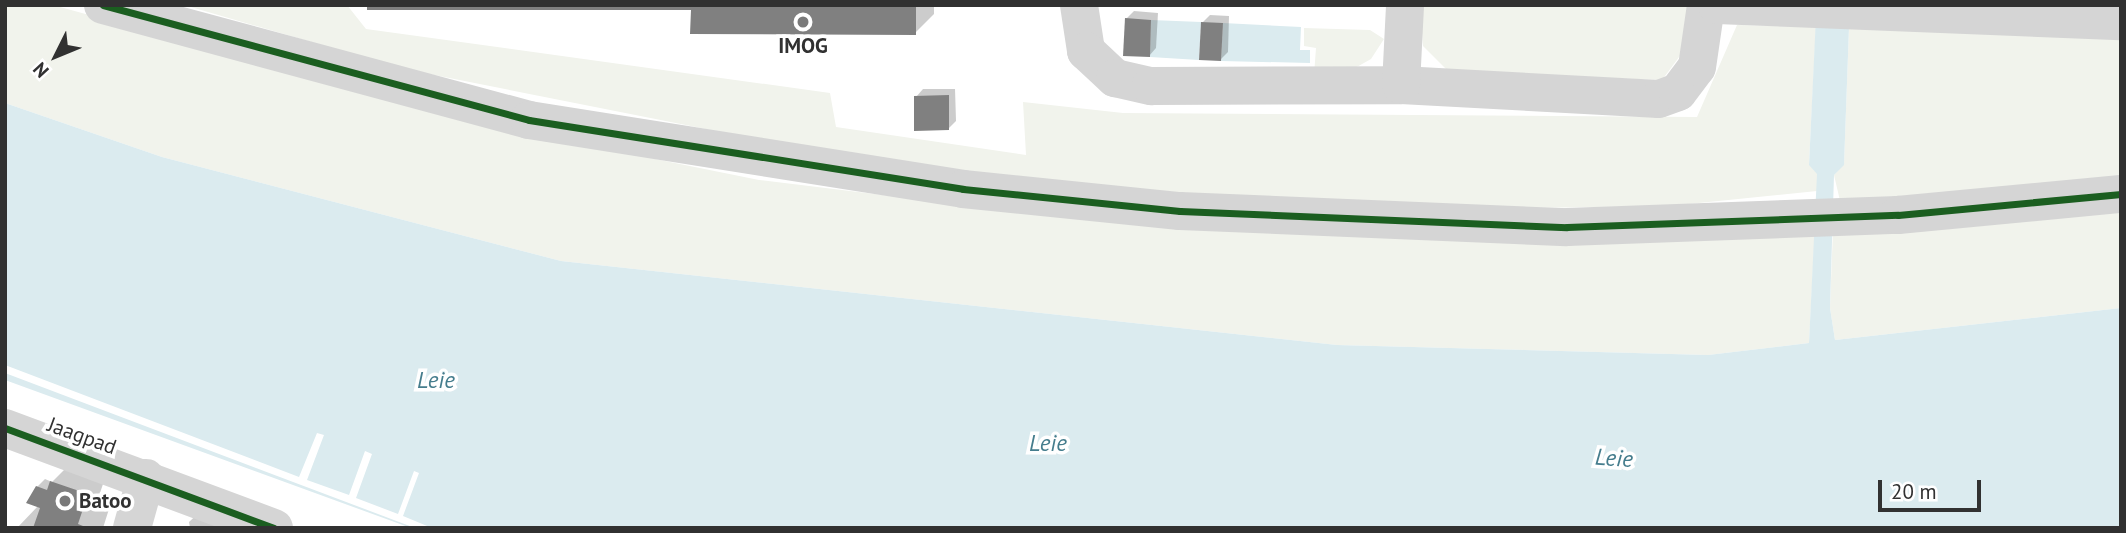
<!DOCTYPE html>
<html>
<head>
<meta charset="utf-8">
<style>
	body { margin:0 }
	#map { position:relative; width:2126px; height:533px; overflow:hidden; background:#fff; font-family:"PT Sans",sans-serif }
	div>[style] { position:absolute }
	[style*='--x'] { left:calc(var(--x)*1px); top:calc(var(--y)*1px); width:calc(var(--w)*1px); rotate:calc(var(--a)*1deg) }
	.green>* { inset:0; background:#f1f3ec }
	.water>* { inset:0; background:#dbebef }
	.pier>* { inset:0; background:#fff }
	.shadow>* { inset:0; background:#0003 }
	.building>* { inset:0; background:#808080 }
	.minor>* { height:38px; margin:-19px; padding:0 19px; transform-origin:19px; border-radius:19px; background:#d5d5d5 }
	.cycleway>* { height:7px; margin:-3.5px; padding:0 3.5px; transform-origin:3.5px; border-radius:3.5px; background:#1b5e20 }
	.dots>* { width:19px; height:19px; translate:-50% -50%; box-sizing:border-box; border:4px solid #fff; border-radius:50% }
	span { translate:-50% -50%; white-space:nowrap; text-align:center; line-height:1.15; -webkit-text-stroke:7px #fff; paint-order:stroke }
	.poi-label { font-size:21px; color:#313131; font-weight:700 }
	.left { translate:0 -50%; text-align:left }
	.street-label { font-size:21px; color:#313131 }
	.water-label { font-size:23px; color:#457d8d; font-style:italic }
	.frame { position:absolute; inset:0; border:7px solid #313131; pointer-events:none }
	.north { position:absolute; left:21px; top:21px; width:70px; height:70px; -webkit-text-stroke:5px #fff; paint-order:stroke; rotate:227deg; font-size:19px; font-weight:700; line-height:28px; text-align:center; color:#313131 }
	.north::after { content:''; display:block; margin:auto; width:24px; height:32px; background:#313131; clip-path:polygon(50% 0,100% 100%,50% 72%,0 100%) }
	.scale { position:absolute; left:1878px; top:480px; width:103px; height:32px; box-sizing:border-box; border:4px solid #313131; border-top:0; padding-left:9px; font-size:21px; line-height:24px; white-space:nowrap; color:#313131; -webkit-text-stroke:5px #fff; paint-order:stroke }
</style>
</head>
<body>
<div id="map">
	<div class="green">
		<div style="clip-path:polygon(5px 5px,53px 5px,487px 125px,759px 180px,1063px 217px,1815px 230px,1809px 343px,1708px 355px,1337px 345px,561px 261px,162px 157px,5px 103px)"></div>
		<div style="clip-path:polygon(184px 5px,347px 5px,366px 29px,830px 93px,836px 127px,1026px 155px,1023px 102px,1123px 113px,1697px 117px,1737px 25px,1816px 27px,1809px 164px,1817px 173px,1817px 191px,1669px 206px,1459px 209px,1123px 192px,918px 171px,404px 69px)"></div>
		<div style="clip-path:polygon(1420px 5px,1693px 5px,1688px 45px,1662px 80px,1449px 72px,1423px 46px)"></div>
		<div style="clip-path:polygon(1304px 28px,1370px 30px,1384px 39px,1371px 59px,1355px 68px,1314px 75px,1316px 48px,1304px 46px)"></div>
		<div style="clip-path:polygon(1849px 28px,2121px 33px,2121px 181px,1841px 205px,1834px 175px,1844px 164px)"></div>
		<div style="clip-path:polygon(2121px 211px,2121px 308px,1835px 340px,1830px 308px,1833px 230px)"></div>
	</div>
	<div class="water">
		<div style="clip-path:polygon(1816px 16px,1849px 28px,1844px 165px,1834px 175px,1830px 308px,1835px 340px,2121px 308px,2121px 528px,411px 528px,5px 380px,5px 103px,162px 157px,561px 261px,1337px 345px,1708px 355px,1809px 343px,1817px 174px,1809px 165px)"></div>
		<div style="clip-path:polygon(1151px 20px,1201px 22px,1199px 60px,1150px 57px)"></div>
		<div style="clip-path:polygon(1223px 23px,1301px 27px,1300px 50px,1310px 50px,1310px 63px,1221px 61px)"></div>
	</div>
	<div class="pier">
		<div style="clip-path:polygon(5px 365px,299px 477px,317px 433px,324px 435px,307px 480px,349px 495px,365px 451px,372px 454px,356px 498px,398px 514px,414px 471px,419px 473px,403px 516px,432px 528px,415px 528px,5px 373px)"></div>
	</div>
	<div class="shadow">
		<div style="clip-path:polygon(369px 5px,934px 5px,934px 14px,915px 33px,693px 8px)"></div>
		<div style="clip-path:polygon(1134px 11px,1158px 13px,1156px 48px,1149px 56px,1126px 19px)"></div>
		<div style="clip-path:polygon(1210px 15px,1229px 16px,1228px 52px,1221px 59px,1202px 23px)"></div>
		<div style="clip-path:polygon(923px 89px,955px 89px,956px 121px,949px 128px,916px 97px)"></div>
		<div style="clip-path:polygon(71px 463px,106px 475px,96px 505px,109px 509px,103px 528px,17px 528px,38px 506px,37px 487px,45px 479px,52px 482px)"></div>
		<div style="clip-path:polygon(203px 509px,254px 528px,190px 528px,189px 522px)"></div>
	</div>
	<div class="building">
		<div style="clip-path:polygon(367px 5px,916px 5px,916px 35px,690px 34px,691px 10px,367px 10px)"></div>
		<div style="clip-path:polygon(1125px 18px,1151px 20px,1150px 57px,1123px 56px)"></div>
		<div style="clip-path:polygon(1201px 22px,1223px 23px,1221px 61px,1199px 60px)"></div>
		<div style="clip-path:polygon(949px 95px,949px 130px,914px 131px,914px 96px)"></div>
		<div style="clip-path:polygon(50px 481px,88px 494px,78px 524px,88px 528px,33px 528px,40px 508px,26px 503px,36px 486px,47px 490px)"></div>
	</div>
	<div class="minor">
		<div style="--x:103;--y:5;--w:441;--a:15.1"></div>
		<div style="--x:529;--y:120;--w:439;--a:9"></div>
		<div style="--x:963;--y:189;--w:218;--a:5.8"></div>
		<div style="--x:1180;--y:211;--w:387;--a:2.4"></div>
		<div style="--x:1567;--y:227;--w:331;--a:-2.1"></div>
		<div style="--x:1898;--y:215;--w:224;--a:-5.4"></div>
		<div style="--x:1079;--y:5;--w:47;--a:81.3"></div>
		<div style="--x:1086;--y:51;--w:40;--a:43"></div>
		<div style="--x:1115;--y:78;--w:37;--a:13"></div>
		<div style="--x:1151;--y:86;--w:250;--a:-0.2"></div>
		<div style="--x:1401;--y:85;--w:258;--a:3.1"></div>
		<div style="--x:1659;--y:99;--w:20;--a:-20"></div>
		<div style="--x:1678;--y:92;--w:31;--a:-53"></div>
		<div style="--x:1697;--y:67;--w:63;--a:-81.7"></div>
		<div style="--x:1717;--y:5;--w:404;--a:2.3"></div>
		<div style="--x:1401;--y:85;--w:80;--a:-87.1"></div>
		<div style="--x:5;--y:428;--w:287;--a:20.4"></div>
		<div style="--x:132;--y:528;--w:52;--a:-74.4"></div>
	</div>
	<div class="cycleway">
		<div style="--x:103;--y:5;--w:441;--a:15.1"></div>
		<div style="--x:529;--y:120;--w:439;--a:9"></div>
		<div style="--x:963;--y:189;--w:218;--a:5.8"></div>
		<div style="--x:1180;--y:211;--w:387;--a:2.4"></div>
		<div style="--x:1567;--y:227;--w:331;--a:-2.1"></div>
		<div style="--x:1898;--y:215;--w:224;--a:-5.4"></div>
		<div style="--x:5;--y:428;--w:287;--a:20.4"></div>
	</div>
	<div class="dots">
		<div style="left:803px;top:22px;background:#797979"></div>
		<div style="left:65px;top:501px;background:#797979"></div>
	</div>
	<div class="poi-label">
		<span style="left:803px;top:46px">IMOG</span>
		<span class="left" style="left:79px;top:501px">Batoo</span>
	</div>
	<div class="street-label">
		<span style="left:82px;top:436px;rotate:20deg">Jaagpad</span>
	</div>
	<div class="water-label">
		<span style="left:436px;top:380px">Leie</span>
		<span style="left:1048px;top:443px">Leie</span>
		<span style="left:1614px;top:458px;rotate:4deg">Leie</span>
	</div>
	<div class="frame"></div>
	<div class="north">N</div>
	<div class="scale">20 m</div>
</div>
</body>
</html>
